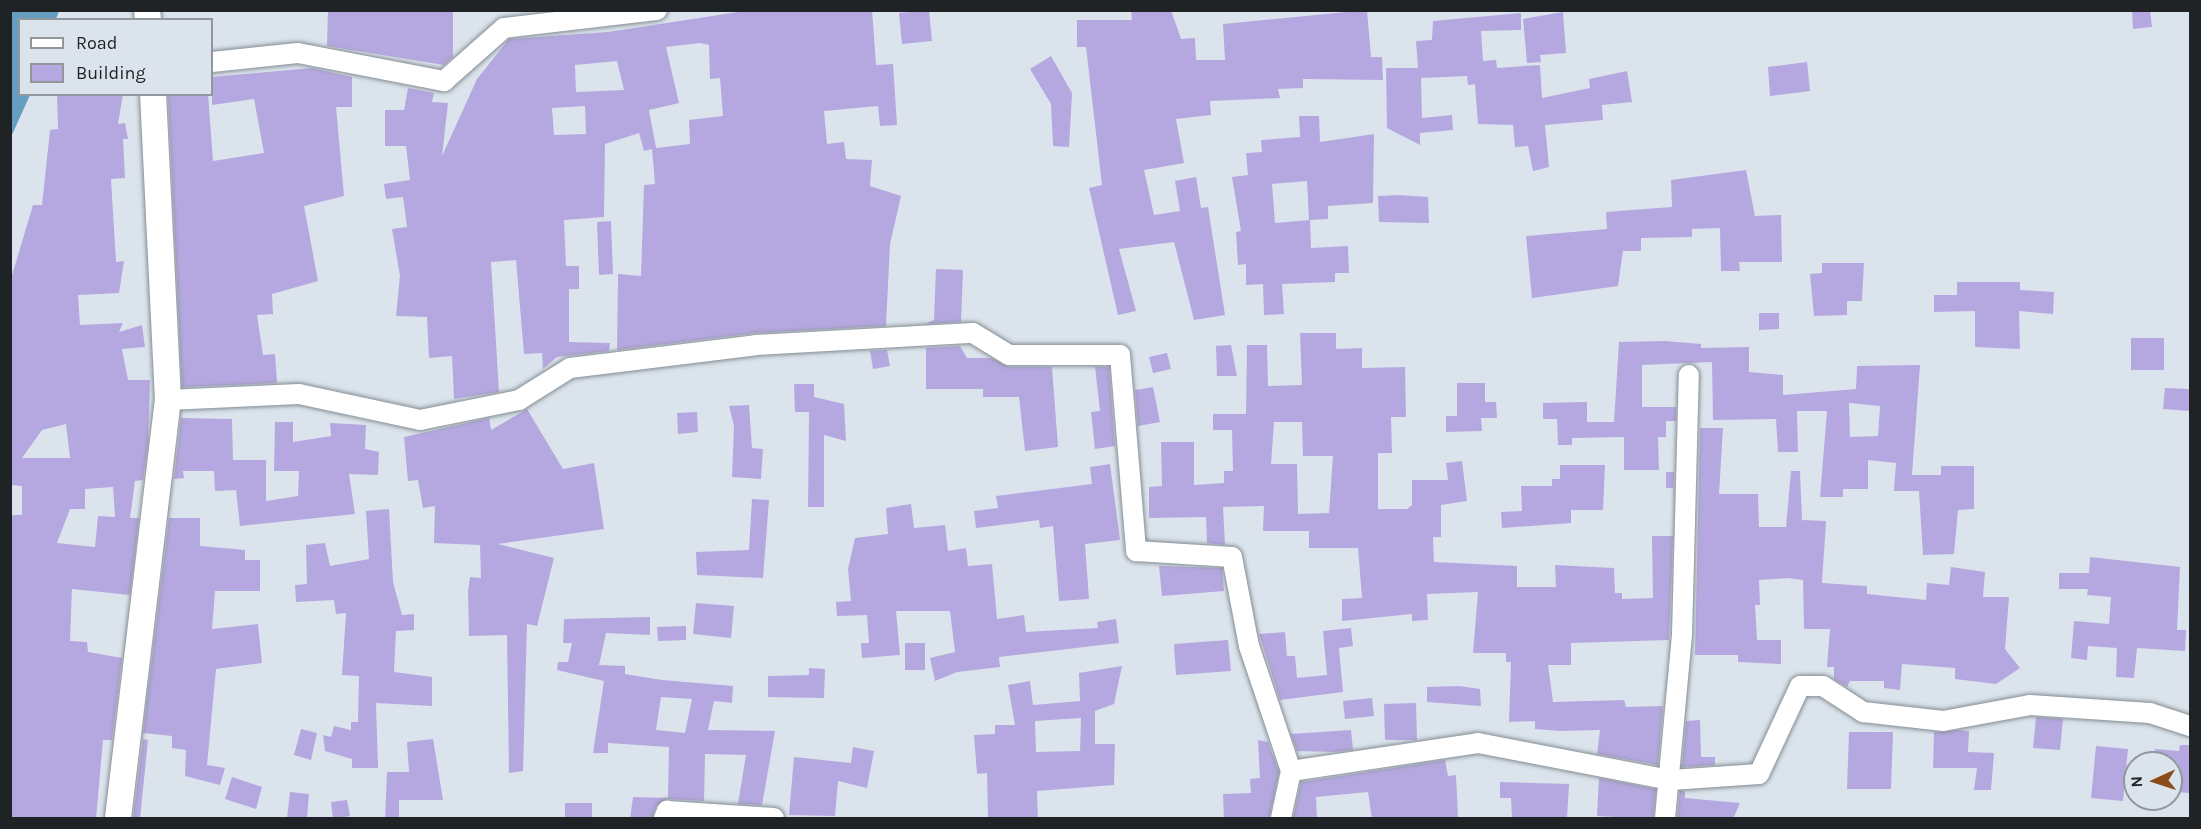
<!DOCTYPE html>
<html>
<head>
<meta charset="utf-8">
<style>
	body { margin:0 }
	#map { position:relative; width:2201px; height:829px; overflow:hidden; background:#dbe4ec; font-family:Karla,sans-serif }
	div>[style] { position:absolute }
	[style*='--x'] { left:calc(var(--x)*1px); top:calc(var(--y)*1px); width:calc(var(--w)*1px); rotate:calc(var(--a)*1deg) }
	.water>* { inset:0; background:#669ec2 }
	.building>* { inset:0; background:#b5a8e0 }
	.roads { filter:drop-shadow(0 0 2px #848d93) drop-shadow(0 0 2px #848d93) }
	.minor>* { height:20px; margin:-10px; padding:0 10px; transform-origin:10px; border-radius:10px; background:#fff }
	.tertiary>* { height:26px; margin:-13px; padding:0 13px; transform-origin:13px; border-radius:13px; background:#fff }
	span { translate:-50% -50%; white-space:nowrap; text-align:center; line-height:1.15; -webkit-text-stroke:5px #dbe4ec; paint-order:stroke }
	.frame { position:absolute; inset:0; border:12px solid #202326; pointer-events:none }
	.legend { position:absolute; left:18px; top:18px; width:195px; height:78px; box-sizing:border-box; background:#dbe4ec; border:2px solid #90979d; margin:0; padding:8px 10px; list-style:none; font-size:18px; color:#202326 }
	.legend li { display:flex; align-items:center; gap:12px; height:30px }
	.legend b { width:30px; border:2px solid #90979d }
	.north { position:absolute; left:2123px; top:751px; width:60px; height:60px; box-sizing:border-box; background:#dbe4ec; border:2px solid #90979d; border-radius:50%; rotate:267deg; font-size:16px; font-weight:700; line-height:24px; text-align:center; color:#202326 }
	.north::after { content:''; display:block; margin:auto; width:21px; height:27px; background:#8d4b1a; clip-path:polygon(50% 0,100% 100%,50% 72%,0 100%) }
</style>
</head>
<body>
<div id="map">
	<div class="water">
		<div style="clip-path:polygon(11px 10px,59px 11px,56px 19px,20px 20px,20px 94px,30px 95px,11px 137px)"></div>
	</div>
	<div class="building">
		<div style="clip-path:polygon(328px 10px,453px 10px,453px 57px,444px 65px,327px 46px)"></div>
		<div style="clip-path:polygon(evenodd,751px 10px,872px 10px,876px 65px,893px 64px,897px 125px,880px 126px,878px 106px,824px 111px,827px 144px,844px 142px,846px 159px,872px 160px,870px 186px,901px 196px,890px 244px,886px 326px,755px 333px,617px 350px,618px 274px,641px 276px,644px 185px,655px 184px,652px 149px,644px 151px,639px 133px,605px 144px,604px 217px,564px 220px,566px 266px,579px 266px,579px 289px,569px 289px,569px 342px,610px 343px,609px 351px,557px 357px,543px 369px,542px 353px,524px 354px,516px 260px,491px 262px,499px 392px,454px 399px,452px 356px,429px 358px,427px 317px,396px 316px,400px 276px,392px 229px,407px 227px,403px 197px,386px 199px,384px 184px,410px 180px,406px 146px,385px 146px,385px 110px,404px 110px,408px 88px,434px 93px,432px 102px,448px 103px,442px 156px,477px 79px,509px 39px,608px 32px,751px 10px,700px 43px,709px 45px,710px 79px,720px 78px,723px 116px,689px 120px,690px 144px,656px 148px,649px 110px,679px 103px,666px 47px,700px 43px,751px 10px,617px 61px,624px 90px,576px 92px,575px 65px,617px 61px,751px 10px,585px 106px,586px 134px,554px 135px,552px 108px,585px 106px)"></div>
		<div style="clip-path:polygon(929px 10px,932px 41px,902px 44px,899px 13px)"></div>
		<div style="clip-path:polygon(1131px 10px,1171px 10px,1181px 39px,1195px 38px,1196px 60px,1225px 60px,1223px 24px,1367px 10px,1371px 57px,1382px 57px,1383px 80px,1303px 79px,1303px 88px,1278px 89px,1280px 98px,1210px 101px,1211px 115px,1176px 119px,1184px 163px,1144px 170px,1154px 215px,1180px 211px,1175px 181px,1196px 177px,1201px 208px,1208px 207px,1225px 315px,1194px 320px,1174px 242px,1119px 249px,1136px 311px,1118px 315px,1089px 188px,1102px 185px,1086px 47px,1077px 47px,1077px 20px,1132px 20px)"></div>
		<div style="clip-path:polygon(2132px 10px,2150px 10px,2152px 27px,2133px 29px)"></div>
		<div style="clip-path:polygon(1563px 12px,1566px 53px,1540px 55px,1541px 62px,1527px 63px,1523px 19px)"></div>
		<div style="clip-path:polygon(1521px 13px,1521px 30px,1481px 31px,1483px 61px,1496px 60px,1497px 68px,1540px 65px,1542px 98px,1590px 88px,1589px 79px,1627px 71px,1632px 102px,1602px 105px,1603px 120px,1545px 125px,1549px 167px,1533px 171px,1528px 146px,1515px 147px,1513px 125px,1478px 124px,1475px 84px,1468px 85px,1467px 76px,1421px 78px,1422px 118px,1452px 115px,1453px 130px,1420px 133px,1420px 145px,1387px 128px,1386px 68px,1418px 68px,1416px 41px,1432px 40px,1433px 21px)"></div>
		<div style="clip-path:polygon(1051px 56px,1072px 93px,1069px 147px,1053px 146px,1051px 104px,1030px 69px)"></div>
		<div style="clip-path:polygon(1807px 62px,1810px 91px,1770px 96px,1768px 67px)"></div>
		<div style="clip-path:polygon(312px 68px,352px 77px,352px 107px,336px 107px,344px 196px,304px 206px,318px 281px,272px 294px,273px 314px,257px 315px,263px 355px,275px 354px,277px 383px,182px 387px,168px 94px,208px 94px,213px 161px,264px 153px,254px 99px,212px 105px,212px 77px)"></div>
		<div style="clip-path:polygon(evenodd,57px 94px,123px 94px,118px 124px,125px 123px,128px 139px,123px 139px,125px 178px,111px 179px,116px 262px,124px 261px,119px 293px,78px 295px,80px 325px,123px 323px,119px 332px,142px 325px,145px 347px,122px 349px,128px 380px,150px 380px,148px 444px,143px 480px,135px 481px,130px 518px,139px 518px,130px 595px,72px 589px,70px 641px,87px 642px,88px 652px,122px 658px,112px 740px,103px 740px,96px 819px,10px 819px,10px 515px,22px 515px,22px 486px,10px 485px,10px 282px,33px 205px,42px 205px,50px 130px,58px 129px,57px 94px,66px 424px,70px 458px,22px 458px,42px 430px,66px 424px,57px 94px,113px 487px,115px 517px,98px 516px,95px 547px,57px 543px,70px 509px,85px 509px,85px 489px,113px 487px)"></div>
		<div style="clip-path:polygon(1299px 116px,1319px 116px,1320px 142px,1374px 134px,1373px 203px,1328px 206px,1328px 219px,1309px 220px,1307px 181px,1272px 184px,1275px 223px,1310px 220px,1311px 248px,1348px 246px,1349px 273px,1335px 273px,1335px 282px,1282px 284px,1284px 314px,1264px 315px,1263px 284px,1246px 285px,1246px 264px,1238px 265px,1236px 232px,1241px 231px,1232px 177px,1248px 175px,1246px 153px,1262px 152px,1261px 140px,1300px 137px)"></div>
		<div style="clip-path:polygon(1746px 170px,1755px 216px,1781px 215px,1782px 262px,1739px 262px,1740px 271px,1721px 271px,1720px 228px,1692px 229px,1692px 237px,1641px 238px,1641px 251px,1623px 251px,1618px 286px,1532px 298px,1526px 236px,1607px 229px,1606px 212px,1672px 207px,1671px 180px)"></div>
		<div style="clip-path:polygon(1398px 195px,1428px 197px,1429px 223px,1379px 222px,1378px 196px)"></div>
		<div style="clip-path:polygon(611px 221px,613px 274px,599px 275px,597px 222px)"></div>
		<div style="clip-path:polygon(1822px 263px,1864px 263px,1862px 301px,1847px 301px,1847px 315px,1814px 316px,1810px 274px,1822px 273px)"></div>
		<div style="clip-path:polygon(936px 269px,963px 270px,961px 322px,925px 324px,934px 320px)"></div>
		<div style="clip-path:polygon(1957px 282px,2020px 282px,2020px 290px,2054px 292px,2053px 314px,2019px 311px,2020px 349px,1975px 347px,1975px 311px,1934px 312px,1934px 295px,1957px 295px)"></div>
		<div style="clip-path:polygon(1759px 313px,1779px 313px,1779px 329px,1759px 330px)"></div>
		<div style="clip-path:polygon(evenodd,1300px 333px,1336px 333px,1336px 349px,1362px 348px,1362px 368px,1405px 367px,1406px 417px,1391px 417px,1392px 453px,1378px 453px,1378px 509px,1407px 509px,1412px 505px,1412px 480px,1448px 480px,1446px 463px,1462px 461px,1467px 501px,1441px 505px,1441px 537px,1433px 537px,1434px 562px,1517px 566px,1517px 587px,1556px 587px,1555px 565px,1614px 568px,1615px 593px,1622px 593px,1622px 599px,1653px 598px,1652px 536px,1673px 536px,1669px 640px,1571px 643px,1571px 665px,1548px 665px,1553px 702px,1624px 700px,1626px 707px,1663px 706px,1658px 765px,1597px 754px,1600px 730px,1560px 731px,1535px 729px,1535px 721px,1509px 722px,1511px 662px,1506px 662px,1506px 653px,1473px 653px,1478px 592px,1427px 594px,1428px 620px,1412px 621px,1412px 614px,1342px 621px,1342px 599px,1362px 598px,1358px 548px,1309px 548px,1309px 531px,1263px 531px,1264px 506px,1223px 507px,1225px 545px,1207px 543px,1206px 517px,1149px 518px,1149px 487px,1162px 486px,1161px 442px,1194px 442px,1194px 485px,1224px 483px,1224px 471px,1233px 471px,1232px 430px,1213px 430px,1213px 414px,1246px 414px,1247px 345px,1267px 345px,1268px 386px,1302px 385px,1300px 333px,1274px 422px,1302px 422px,1303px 456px,1333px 456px,1329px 513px,1298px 514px,1297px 464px,1271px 464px,1274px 422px)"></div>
		<div style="clip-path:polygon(2131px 338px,2164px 338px,2164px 370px,2131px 370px)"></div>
		<div style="clip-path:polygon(evenodd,1665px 341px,1701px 344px,1701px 348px,1749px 347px,1749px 372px,1783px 375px,1783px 395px,1856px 389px,1857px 366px,1920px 365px,1912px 475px,1941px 475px,1941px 466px,1974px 466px,1974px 509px,1958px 510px,1954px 554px,1923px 555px,1919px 491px,1894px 491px,1896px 463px,1868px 460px,1868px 489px,1843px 489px,1843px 497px,1820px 497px,1827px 411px,1797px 411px,1798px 452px,1778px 452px,1776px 419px,1713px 420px,1712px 362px,1642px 365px,1642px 407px,1676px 407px,1676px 421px,1666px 421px,1666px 437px,1658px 437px,1659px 470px,1624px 470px,1624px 437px,1572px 438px,1572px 445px,1558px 445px,1557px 419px,1543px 419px,1543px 403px,1587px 402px,1587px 422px,1614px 422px,1619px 342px,1665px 341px,1849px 403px,1880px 406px,1878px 436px,1850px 437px,1849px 403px)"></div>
		<div style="clip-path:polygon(1231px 345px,1237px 376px,1217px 376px,1216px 346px)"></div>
		<div style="clip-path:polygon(960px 346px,967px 358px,991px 358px,1009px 367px,1052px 367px,1058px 447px,1025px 451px,1019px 397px,983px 397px,983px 389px,926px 389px,926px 348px)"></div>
		<div style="clip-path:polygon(887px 350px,890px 366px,873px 369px,870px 351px)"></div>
		<div style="clip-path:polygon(1167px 353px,1171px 369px,1153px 373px,1149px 357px)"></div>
		<div style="clip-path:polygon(1095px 367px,1109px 367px,1115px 446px,1095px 449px,1091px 412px,1100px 411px)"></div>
		<div style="clip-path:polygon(1457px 383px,1485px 383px,1485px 402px,1496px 402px,1497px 418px,1481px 418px,1482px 431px,1446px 432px,1446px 416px,1457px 416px)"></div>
		<div style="clip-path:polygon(794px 384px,814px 384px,814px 397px,844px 404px,846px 441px,824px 435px,824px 507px,808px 507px,809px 412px,795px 412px)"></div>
		<div style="clip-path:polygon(1153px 387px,1160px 422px,1138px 426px,1135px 390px)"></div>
		<div style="clip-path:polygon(2165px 388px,2190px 389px,2190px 411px,2163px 409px)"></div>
		<div style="clip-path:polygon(749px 405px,752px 448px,763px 449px,761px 479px,732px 477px,734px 426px,729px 406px)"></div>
		<div style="clip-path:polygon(527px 409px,563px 469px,594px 463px,604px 529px,498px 544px,554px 558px,537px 626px,527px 624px,523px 771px,509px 773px,507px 635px,469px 636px,468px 591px,470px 577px,481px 578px,480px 545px,434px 543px,435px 506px,423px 508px,418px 480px,408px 481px,404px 437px,489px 418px,491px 430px)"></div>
		<div style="clip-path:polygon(697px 412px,698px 432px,678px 434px,677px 413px)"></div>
		<div style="clip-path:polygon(181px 418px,232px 419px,233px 460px,266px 460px,266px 501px,298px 496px,299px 471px,274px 471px,275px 422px,293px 422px,293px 442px,331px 436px,330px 423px,366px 425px,365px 449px,379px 452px,378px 475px,349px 474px,355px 514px,240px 526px,236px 490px,215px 491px,214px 471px,183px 471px,184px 478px,174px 479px)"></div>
		<div style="clip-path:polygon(1700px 428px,1723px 428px,1719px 494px,1758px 494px,1759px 527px,1786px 527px,1791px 471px,1800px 471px,1802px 520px,1826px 521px,1822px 583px,1867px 586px,1867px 594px,1926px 600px,1927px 583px,1949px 585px,1951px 567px,1985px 572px,1983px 597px,2009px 597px,2005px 649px,2020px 668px,1996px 684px,1955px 679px,1955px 668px,1902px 664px,1900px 690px,1884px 688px,1884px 681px,1850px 681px,1847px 687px,1834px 679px,1834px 667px,1827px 667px,1830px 629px,1804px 629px,1803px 580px,1788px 578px,1759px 580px,1760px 605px,1755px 605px,1757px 640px,1781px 640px,1781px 664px,1738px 662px,1738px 655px,1695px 655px)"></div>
		<div style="clip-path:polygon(1110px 464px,1120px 540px,1085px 544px,1089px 599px,1059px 601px,1053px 526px,1040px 528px,1039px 520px,976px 528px,974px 511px,998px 508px,996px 496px,1092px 484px,1090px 467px)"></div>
		<div style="clip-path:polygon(1560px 465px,1605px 465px,1603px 510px,1571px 510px,1571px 523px,1502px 528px,1501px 512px,1522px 511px,1521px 486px,1552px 486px,1552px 479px,1560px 479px)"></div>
		<div style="clip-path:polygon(1666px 472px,1674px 472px,1673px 508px,1673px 488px,1666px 488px)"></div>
		<div style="clip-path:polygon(752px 499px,769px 500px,763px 578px,697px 575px,696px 552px,749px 550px)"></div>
		<div style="clip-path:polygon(911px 504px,914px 528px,945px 525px,948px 551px,966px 548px,968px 566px,992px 564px,997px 619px,1024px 615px,1026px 632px,1098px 628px,1097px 622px,1116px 619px,1119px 643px,999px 657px,1000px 667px,957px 672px,935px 681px,930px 658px,955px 652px,950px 611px,896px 611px,900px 655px,862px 658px,861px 643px,869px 643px,867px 615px,837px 616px,836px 602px,851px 601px,848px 569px,855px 538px,888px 534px,886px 508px)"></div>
		<div style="clip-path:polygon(389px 509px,393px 582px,402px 615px,414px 614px,414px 630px,396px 631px,394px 672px,432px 677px,432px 706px,376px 703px,378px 768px,352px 768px,352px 759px,325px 751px,323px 735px,331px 737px,334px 726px,351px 730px,351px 722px,358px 722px,359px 676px,342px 675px,346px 613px,336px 614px,334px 600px,296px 602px,295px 585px,307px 584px,306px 545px,325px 543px,330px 566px,369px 559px,366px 511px)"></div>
		<div style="clip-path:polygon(169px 518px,200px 518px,200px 546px,245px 550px,245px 560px,260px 560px,260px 591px,215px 591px,212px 629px,258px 624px,262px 663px,216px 669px,207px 765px,225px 768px,220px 785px,185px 776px,186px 750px,172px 748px,172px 736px,143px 733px)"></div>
		<div style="clip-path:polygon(2090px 557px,2180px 567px,2177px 630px,2186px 630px,2185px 651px,2137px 648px,2134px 678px,2116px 677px,2117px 648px,2088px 646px,2087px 660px,2071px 658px,2074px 621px,2109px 624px,2111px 597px,2087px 595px,2088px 589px,2059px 589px,2059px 573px,2089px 573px)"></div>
		<div style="clip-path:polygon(1159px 566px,1222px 568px,1224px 591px,1162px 596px)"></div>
		<div style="clip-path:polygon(696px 603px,734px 606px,731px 638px,693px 634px)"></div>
		<div style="clip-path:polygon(evenodd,650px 617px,650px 635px,606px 633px,599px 665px,625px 666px,625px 674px,662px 680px,733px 686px,732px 703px,714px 701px,708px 730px,775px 731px,762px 805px,738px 804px,746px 755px,705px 754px,704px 801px,667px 799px,656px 806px,652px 819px,630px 819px,633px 797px,668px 798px,669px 747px,608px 743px,608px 753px,593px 753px,604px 681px,557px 670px,558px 662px,568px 662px,572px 643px,563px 643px,564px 619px,650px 617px,661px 697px,692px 699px,685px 733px,656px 730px,661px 697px)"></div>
		<div style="clip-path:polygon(686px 626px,686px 640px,658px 641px,657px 627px)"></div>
		<div style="clip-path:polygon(1351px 628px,1353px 646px,1339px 648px,1343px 692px,1280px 700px,1259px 634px,1285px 632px,1287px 656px,1295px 656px,1297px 678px,1327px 675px,1323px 631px)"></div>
		<div style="clip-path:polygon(1228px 640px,1231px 671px,1176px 675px,1174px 644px)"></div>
		<div style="clip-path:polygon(905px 643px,925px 643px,925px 670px,905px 670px)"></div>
		<div style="clip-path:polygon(evenodd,1122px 666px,1114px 704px,1095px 711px,1095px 744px,1115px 744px,1114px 785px,1037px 791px,1038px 819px,988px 819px,987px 773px,977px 774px,974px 735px,995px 734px,995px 725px,1015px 725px,1008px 685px,1030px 681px,1033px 705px,1080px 701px,1079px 673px,1122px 666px,1081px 718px,1080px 751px,1036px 752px,1035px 721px,1081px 718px)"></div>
		<div style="clip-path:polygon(809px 668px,825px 669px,824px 698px,768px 697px,768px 676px,809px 675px)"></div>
		<div style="clip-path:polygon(1459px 686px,1480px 689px,1481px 706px,1427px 702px,1427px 687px)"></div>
		<div style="clip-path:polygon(1372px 698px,1374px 716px,1345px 719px,1343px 701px)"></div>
		<div style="clip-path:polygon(1416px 703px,1417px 740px,1385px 740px,1384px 704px)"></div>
		<div style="clip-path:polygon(2036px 717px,2063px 719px,2060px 750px,2033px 748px)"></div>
		<div style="clip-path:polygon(1700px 720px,1701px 757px,1715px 757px,1715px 765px,1682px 767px,1686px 721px)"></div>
		<div style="clip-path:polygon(301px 729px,317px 733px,311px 760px,294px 755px)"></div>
		<div style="clip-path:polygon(1351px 730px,1353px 750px,1334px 752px,1297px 751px,1291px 734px)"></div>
		<div style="clip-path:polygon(1958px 730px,1969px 731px,1968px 752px,1994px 753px,1991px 790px,1974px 790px,1977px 768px,1933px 768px,1934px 732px)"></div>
		<div style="clip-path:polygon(1849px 732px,1893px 732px,1891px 789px,1847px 789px)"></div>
		<div style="clip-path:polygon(143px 739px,148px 740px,140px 819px,133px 819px)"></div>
		<div style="clip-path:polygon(433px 739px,443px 800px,399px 800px,399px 819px,385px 819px,387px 772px,409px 772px,407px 742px)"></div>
		<div style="clip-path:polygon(1258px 740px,1268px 742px,1279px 772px,1269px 819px,1224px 819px,1223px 794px,1251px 793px,1250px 779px,1260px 778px)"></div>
		<div style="clip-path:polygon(2180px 745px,2190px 745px,2190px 793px,2176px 792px,2178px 763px,2154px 763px,2155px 749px,2179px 751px)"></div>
		<div style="clip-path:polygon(2096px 746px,2128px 749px,2123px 801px,2091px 798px)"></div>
		<div style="clip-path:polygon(853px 747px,874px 751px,867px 788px,838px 781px,835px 816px,789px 815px,794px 757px,851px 763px)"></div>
		<div style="clip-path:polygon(1445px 760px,1448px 776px,1456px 775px,1458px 819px,1372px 819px,1368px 792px,1316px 797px,1317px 819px,1293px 819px,1301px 782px)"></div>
		<div style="clip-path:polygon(232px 777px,262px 787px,256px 809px,225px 799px)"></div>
		<div style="clip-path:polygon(1599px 778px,1656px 789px,1653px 819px,1597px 816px)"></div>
		<div style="clip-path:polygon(1500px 782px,1569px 784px,1567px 819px,1512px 819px,1511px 798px,1500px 798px)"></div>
		<div style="clip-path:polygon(1680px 791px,1685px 791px,1685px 798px,1740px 803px,1733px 819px,1677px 819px)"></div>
		<div style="clip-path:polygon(290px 792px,309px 794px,307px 819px,287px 819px)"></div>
		<div style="clip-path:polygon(347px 800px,350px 816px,333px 819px,331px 802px)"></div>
		<div style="clip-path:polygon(565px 803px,592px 803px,592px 819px,565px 819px)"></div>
	</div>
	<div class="roads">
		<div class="minor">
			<div style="--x:212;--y:62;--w:86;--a:-6"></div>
			<div style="--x:298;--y:53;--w:149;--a:10.9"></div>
			<div style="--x:444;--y:81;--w:80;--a:-41.5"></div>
			<div style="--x:504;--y:28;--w:154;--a:-6.7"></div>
			<div style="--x:168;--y:400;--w:131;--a:-2.6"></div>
			<div style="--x:299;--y:394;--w:124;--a:12.1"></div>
			<div style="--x:420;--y:420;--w:101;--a:-11.4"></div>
			<div style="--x:519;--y:400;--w:60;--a:-32.1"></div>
			<div style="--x:570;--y:368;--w:187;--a:-7"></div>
			<div style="--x:756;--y:345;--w:217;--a:-3.2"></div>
			<div style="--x:973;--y:333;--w:42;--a:31.4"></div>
			<div style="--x:1009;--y:355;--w:111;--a:0"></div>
			<div style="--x:1120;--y:355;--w:197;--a:85.3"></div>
			<div style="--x:1136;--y:551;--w:96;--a:3.6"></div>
			<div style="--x:1232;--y:557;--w:91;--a:79.2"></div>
			<div style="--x:1249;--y:646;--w:132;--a:71.4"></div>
			<div style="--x:664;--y:818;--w:8;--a:-67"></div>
			<div style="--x:667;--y:811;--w:107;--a:3.7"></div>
			<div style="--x:1281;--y:818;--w:48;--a:-78"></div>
			<div style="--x:1291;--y:771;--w:189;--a:-8.5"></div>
			<div style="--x:1478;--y:743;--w:197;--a:10.9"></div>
			<div style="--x:1671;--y:780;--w:88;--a:-3.9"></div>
			<div style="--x:1759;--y:774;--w:97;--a:-65"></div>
			<div style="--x:1800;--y:686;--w:23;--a:0"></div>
			<div style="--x:1823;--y:686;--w:48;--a:33"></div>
			<div style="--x:1863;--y:712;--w:81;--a:6.4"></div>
			<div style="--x:1943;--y:721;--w:88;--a:-10.4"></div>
			<div style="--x:2030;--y:705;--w:120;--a:3.8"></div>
			<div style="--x:2150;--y:713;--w:42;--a:18"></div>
			<div style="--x:1665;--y:818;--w:184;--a:-84.7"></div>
			<div style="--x:1682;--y:635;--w:260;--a:-88.5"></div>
		</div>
		<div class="tertiary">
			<div style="--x:147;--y:10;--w:10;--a:84"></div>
			<div style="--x:118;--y:818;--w:421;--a:-83.2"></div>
			<div style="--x:168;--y:400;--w:306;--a:-92.8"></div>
		</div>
	</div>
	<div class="frame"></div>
	<ul class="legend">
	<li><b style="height:8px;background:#fff"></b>Road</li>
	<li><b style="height:16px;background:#b5a8e0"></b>Building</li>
	</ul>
	<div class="north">N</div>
</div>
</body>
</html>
